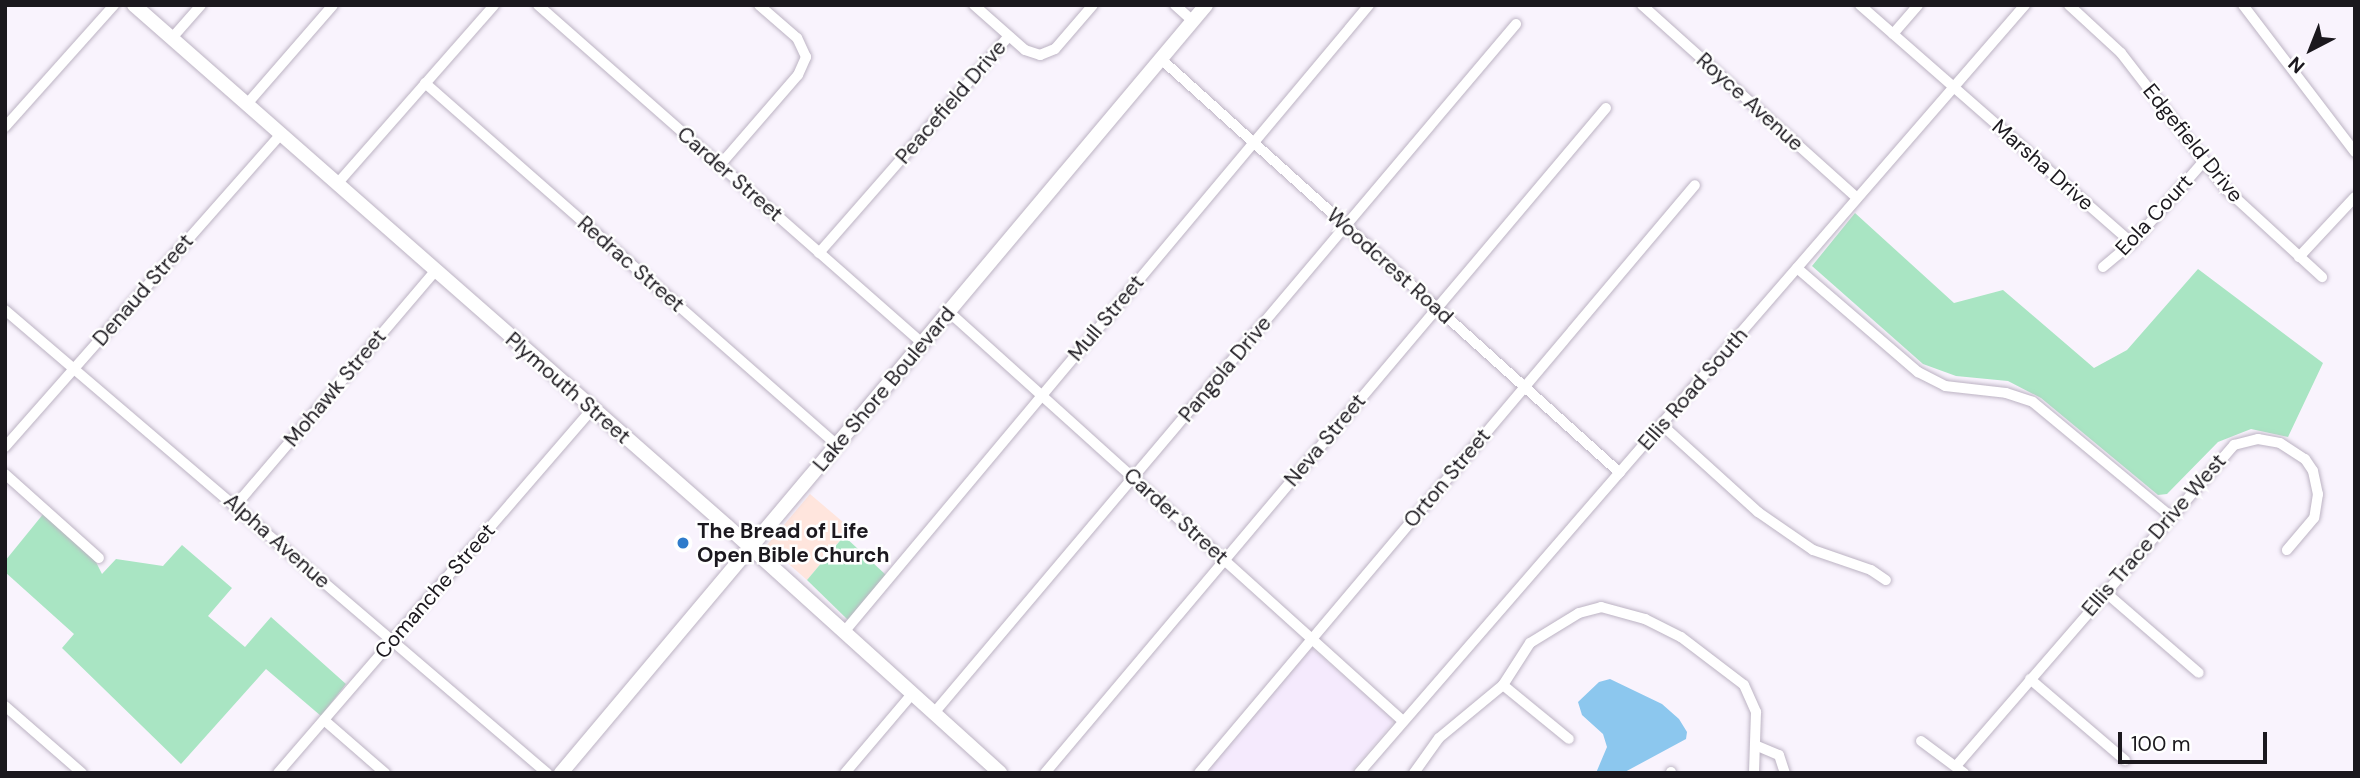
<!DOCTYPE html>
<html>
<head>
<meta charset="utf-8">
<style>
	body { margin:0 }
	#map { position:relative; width:2360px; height:778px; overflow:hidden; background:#f9f3fd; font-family:"DM Sans",sans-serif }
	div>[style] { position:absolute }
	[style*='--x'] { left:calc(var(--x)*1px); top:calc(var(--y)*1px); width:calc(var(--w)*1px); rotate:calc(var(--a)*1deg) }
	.commercial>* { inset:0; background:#ffe5dd }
	.built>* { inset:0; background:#f5eafd }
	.green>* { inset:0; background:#a9e5c3 }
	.water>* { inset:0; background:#8cc7ee }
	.roads { filter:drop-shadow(0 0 2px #bcb3c3) drop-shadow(0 0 2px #bcb3c3) }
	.street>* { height:10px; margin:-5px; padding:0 5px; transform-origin:5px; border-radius:5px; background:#fff }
	.secondary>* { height:14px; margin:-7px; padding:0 7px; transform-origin:7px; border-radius:7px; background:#fff }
	.dots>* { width:19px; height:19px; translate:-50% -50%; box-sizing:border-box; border:4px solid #fff; border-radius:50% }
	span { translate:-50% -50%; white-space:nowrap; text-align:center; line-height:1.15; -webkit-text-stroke:5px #fff; paint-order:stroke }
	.street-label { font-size:21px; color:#1b181e }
	.poi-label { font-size:21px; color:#1b181e; font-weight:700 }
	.left { translate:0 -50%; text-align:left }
	.frame { position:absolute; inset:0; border:7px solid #1b181e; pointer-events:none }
	.north { position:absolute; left:2276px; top:14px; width:70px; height:70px; -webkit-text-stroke:5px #fff; paint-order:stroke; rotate:222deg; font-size:19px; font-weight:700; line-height:28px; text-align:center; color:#1b181e }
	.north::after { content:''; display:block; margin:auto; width:24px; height:32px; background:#1b181e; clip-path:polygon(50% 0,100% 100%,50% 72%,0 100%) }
	.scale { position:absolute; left:2118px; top:732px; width:149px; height:32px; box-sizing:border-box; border:4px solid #1b181e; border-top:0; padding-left:9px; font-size:21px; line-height:24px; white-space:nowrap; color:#1b181e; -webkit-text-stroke:5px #fff; paint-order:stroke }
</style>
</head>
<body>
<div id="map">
	<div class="commercial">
		<div style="clip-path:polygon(810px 494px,850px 528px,807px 580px,767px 545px)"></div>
	</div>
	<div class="built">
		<div style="clip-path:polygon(1312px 648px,1392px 718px,1392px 724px,1350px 773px,1204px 773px)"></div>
	</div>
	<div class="green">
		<div style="clip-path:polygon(1855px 213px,1954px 303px,2003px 290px,2094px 368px,2127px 350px,2198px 269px,2323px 363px,2288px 437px,2251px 429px,2218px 442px,2167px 494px,2158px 495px,2041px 398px,2008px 381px,1956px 376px,1923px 364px,1812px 266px)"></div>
		<div style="clip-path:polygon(44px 513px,96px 562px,102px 574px,116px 559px,163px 566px,182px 545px,232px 588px,208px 616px,245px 647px,271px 617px,346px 684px,321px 716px,266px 669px,181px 764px,62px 648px,74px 634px,5px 572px,5px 561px)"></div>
		<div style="clip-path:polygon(844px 536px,886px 575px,848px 620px,807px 580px)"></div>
	</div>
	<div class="water">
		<div style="clip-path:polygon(1610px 679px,1662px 704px,1679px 719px,1687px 732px,1686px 739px,1623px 773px,1596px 773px,1607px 747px,1603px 734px,1582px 715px,1578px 702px,1599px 682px)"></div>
	</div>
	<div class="roads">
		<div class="street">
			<div style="--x:538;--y:5;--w:512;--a:41.35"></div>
			<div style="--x:974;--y:5;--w:68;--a:41.4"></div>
			<div style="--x:1025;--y:50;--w:16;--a:18"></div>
			<div style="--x:1040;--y:55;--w:16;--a:-22"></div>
			<div style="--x:1055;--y:49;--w:58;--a:-49.2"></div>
			<div style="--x:1175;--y:5;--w:24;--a:42"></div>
			<div style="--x:1642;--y:5;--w:289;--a:41.9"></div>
			<div style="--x:1860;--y:5;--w:361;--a:41.2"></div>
			<div style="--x:2069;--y:5;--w:71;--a:42.7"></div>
			<div style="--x:2121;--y:53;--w:173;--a:52.3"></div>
			<div style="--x:2227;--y:190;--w:129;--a:42.5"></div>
			<div style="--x:2243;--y:5;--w:185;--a:52.7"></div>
			<div style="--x:1893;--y:34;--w:38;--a:-49"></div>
			<div style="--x:172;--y:38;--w:44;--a:-48.7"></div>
			<div style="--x:1161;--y:59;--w:618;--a:42.05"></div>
			<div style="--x:425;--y:83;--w:548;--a:41.3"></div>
			<div style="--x:247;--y:104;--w:131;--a:-49"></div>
			<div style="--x:5;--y:127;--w:164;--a:-48.2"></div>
			<div style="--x:720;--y:165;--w:119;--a:-49.1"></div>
			<div style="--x:798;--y:75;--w:20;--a:-66"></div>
			<div style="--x:806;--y:57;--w:21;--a:-115"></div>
			<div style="--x:797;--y:38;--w:50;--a:-139"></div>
			<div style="--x:337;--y:184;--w:238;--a:-48.7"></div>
			<div style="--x:819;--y:253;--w:288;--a:-48.8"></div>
			<div style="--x:2299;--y:257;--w:82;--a:-47"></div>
			<div style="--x:2103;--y:267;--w:38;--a:-40"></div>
			<div style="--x:2132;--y:243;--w:109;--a:-48.7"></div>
			<div style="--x:1797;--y:268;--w:160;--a:40.7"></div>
			<div style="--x:1918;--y:372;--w:30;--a:27"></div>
			<div style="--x:1945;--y:386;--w:61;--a:6.5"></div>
			<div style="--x:2006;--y:393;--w:28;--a:18"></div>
			<div style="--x:2033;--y:402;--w:177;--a:39.7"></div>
			<div style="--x:5;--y:310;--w:713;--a:40.51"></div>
			<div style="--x:949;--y:312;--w:611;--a:42.02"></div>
			<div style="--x:1662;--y:425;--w:130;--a:42.2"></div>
			<div style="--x:1758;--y:512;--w:67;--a:34.6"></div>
			<div style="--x:1813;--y:550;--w:61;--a:19"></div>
			<div style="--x:1871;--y:570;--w:18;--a:34"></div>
			<div style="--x:5;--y:447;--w:417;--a:-48.6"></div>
			<div style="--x:5;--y:474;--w:126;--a:41.8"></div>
			<div style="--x:236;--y:505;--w:307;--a:-49.6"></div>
			<div style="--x:2104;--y:591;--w:125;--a:40.8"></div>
			<div style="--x:844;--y:632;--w:818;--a:-50.06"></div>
			<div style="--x:2030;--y:679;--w:125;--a:40.5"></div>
			<div style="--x:1503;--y:685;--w:85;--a:39.3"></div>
			<div style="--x:5;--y:706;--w:102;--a:41"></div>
			<div style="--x:934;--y:713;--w:902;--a:-49.81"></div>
			<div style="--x:324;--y:720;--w:81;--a:41"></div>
			<div style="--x:1921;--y:741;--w:54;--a:36.7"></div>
			<div style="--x:1755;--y:745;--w:26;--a:23"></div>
			<div style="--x:1779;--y:755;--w:19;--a:72"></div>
			<div style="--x:1956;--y:766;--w:425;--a:-49.1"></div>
			<div style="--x:2234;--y:445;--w:25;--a:-14"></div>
			<div style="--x:2258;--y:439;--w:22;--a:10"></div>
			<div style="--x:2280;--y:443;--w:30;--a:33"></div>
			<div style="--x:2305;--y:459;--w:14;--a:56"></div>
			<div style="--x:2313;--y:471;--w:24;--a:78"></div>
			<div style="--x:2318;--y:494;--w:24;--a:99"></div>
			<div style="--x:2314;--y:518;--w:42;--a:130.2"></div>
			<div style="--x:1671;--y:772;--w:1;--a:90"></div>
			<div style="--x:278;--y:773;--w:481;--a:-49.2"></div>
			<div style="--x:845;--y:773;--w:104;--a:-49.7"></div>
			<div style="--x:1045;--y:773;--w:870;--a:-49.85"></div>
			<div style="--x:1199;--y:773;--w:769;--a:-49.85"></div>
			<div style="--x:1359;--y:773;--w:1017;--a:-49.07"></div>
			<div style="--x:1414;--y:773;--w:43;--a:-54.5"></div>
			<div style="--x:1439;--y:738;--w:83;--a:-39.6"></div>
			<div style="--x:1503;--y:685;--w:50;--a:-57.3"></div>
			<div style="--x:1530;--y:643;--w:57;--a:-31.5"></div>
			<div style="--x:1579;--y:613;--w:23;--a:-15"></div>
			<div style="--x:1601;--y:607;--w:46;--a:15.3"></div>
			<div style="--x:1645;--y:619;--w:40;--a:26.6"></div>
			<div style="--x:1681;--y:637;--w:79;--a:37.3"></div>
			<div style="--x:1744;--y:685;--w:30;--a:66"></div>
			<div style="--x:1756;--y:712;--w:61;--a:91.9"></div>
		</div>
		<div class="secondary">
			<div style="--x:134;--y:5;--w:789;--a:41.3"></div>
			<div style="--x:727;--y:526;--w:368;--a:42.1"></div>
			<div style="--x:561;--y:773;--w:1003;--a:-49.97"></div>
		</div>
	</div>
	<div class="dots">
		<div style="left:683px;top:543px;background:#2f7bcb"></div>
	</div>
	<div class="street-label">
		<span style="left:951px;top:102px;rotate:-49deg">Peacefield Drive</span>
		<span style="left:1750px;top:102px;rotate:42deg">Royce Avenue</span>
		<span style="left:2193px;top:143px;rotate:51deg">Edgefield Drive</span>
		<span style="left:2043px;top:165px;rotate:41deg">Marsha Drive</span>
		<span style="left:730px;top:174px;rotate:41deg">Carder Street</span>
		<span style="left:2154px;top:215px;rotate:-47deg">Eola Court</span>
		<span style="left:631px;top:264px;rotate:41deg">Redrac Street</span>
		<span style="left:1390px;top:266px;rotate:42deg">Woodcrest Road</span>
		<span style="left:143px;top:290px;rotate:-49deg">Denaud Street</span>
		<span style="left:1106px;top:318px;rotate:-50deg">Mull Street</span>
		<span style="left:1225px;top:369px;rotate:-50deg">Pangola Drive</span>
		<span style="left:335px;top:388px;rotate:-50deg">Mohawk Street</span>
		<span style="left:568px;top:388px;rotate:41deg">Plymouth Street</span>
		<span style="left:884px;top:389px;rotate:-50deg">Lake Shore Boulevard</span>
		<span style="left:1693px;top:389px;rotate:-49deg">Ellis Road South</span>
		<span style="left:1325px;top:440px;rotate:-50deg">Neva Street</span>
		<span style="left:1447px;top:478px;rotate:-50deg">Orton Street</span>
		<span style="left:1176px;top:516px;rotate:42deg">Carder Street</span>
		<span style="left:2154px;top:535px;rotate:-49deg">Ellis Trace Drive West</span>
		<span style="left:277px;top:541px;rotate:41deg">Alpha Avenue</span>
		<span style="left:435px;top:591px;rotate:-49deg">Comanche Street</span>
	</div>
	<div class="poi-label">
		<span class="left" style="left:697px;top:543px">The Bread of Life<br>Open Bible Church</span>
	</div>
	<div class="frame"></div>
	<div class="north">N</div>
	<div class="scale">100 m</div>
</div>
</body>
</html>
